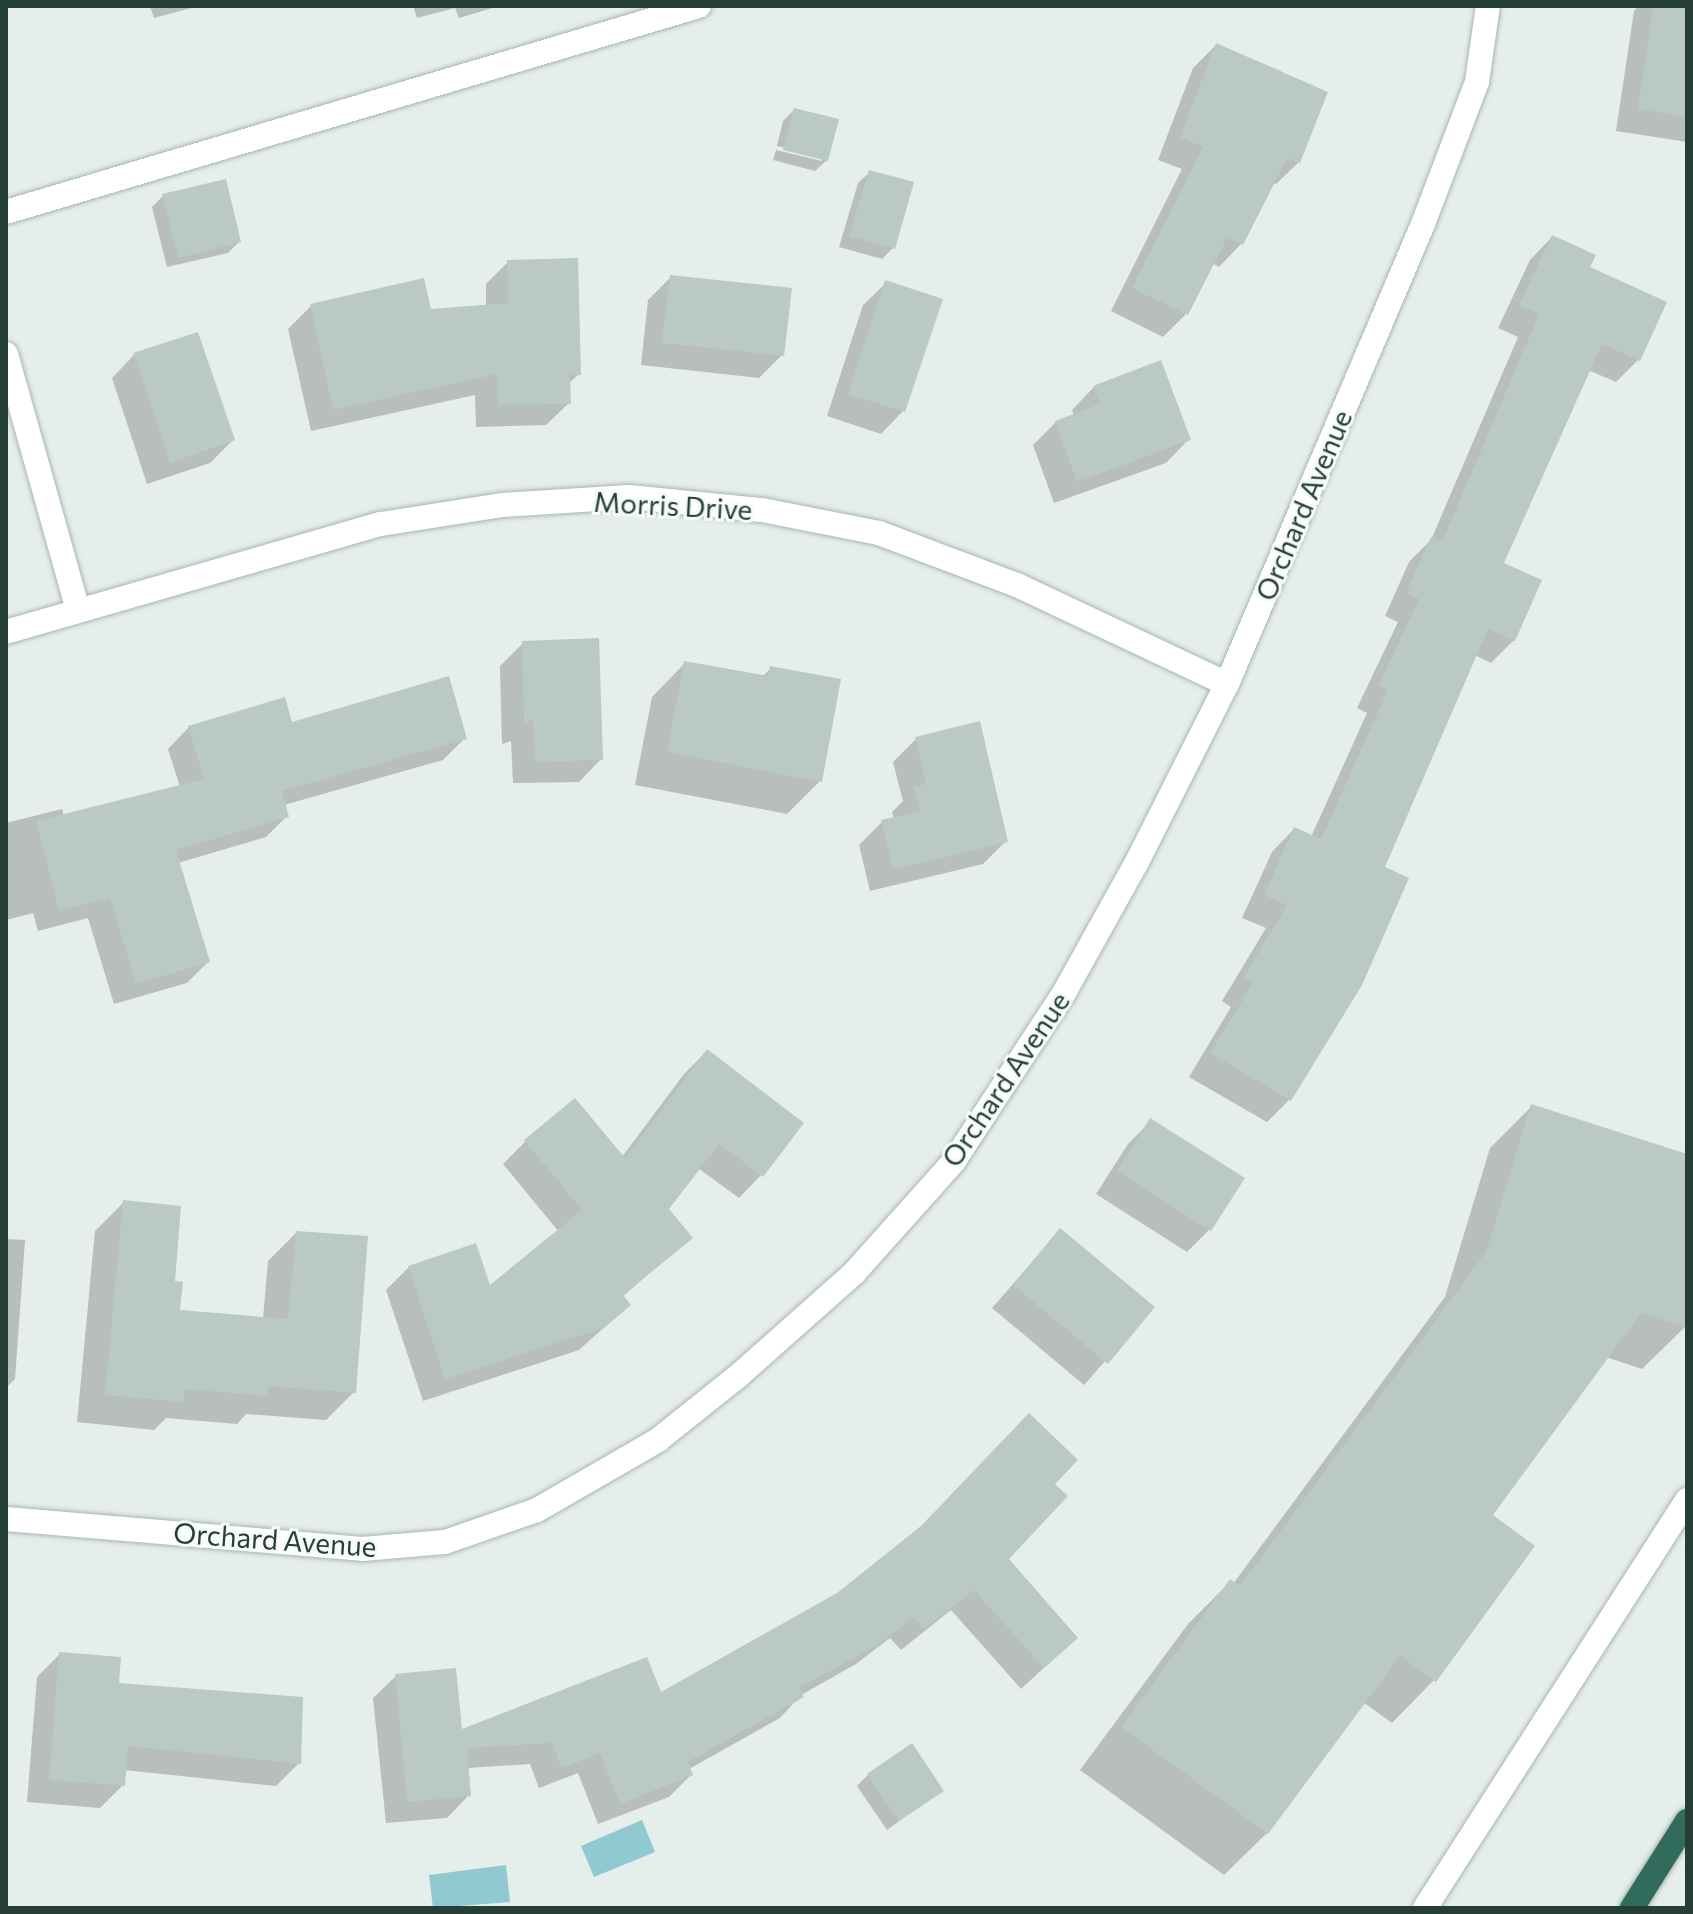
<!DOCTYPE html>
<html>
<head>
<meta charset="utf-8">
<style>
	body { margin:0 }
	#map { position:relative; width:1693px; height:1914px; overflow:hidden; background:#e5eeea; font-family:Commissioner,sans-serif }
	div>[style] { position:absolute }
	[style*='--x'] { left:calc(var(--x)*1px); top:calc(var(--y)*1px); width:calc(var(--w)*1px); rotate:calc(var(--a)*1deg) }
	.water>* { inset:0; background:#90c9d0 }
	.shadow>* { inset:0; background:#0003 }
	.building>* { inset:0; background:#bac9c2 }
	.roads { filter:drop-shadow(0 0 2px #a8b6b1) drop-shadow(0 0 2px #a8b6b1) }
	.minor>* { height:24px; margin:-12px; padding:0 12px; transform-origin:12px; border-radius:12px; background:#fff }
	.highway>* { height:24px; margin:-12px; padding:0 12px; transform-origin:12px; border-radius:12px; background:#316b5c }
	span { translate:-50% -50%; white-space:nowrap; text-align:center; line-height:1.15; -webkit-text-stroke:6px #f6faf8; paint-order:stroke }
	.street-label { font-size:28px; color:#253f37 }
	.frame { position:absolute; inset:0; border:8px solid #253f37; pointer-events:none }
</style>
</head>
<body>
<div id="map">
	<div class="water">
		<div style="clip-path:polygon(642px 1820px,655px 1852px,594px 1877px,581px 1846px)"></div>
		<div style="clip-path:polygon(506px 1865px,510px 1902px,433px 1908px,429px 1875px)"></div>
	</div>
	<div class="shadow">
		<div style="clip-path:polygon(150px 6px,199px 6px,154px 18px)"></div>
		<div style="clip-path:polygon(413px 6px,499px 6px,459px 18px,455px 8px,417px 18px)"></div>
		<div style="clip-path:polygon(1639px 6px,1687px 6px,1687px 142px,1616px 131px,1634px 11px)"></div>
		<div style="clip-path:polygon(1216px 45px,1281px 71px,1279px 76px,1299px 162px,1276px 184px,1272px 183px,1241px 244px,1219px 267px,1212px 263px,1186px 314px,1163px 337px,1111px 311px,1182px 169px,1158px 160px,1193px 68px)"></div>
		<div style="clip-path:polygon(794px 110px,827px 160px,815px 171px,773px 160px,776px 150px,822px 161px,822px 157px,777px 146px,783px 121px)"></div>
		<div style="clip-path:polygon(870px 172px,893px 248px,882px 259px,839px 247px,858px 183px)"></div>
		<div style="clip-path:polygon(163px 196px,239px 242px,228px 253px,167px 267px,152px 207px)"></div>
		<div style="clip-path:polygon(1552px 237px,1588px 268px,1638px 360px,1616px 382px,1588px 370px,1501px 564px,1514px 640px,1491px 663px,1474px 655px,1382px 868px,1289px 1100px,1267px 1122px,1189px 1077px,1231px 1007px,1222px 1001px,1266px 928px,1242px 918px,1272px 852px,1294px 829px,1311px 837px,1367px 713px,1357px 708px,1398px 622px,1385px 616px,1409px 562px,1431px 540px,1518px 337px,1498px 328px,1530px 260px)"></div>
		<div style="clip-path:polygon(508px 262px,579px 374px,568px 384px,569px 403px,546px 425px,476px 427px,475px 395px,311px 431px,288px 329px,311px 306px,429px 311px,486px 307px,486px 284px)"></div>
		<div style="clip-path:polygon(671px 277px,782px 355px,759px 378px,641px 365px,648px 300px)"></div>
		<div style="clip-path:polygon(886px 283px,903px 411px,881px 434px,827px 416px,863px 305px)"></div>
		<div style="clip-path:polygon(134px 355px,233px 440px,210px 463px,147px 484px,112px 378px)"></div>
		<div style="clip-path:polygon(1094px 387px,1188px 440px,1166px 463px,1054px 503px,1033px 445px,1056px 422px,1074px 416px,1072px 410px)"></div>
		<div style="clip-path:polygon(523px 643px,601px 759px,579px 782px,513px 783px,511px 741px,502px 744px,500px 666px)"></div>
		<div style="clip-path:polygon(685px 663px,762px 677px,771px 668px,820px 781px,787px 814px,635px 785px,652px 697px)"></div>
		<div style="clip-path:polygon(291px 725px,465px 738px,443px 760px,284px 805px,287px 816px,266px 837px,178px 863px,208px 962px,187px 983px,114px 1004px,88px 918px,38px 931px,33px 913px,6px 920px,6px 823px,62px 809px,64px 816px,180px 787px,168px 749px,189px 727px)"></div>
		<div style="clip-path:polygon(916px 739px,1006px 841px,983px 864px,870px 891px,859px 845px,882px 822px,894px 819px,892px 812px,903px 801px,893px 762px)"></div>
		<div style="clip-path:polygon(707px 1051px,761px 1175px,739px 1198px,698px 1168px,666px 1209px,690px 1238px,622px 1297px,629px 1305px,579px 1350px,423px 1401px,386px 1290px,409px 1267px,489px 1288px,559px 1232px,503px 1164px,526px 1141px,622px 1157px,684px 1074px)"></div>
		<div style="clip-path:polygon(1532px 1106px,1687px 1156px,1685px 1327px,1642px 1369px,1606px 1357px,1490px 1515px,1434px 1680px,1392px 1723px,1363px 1702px,1267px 1833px,1224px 1875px,1080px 1770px,1188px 1624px,1230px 1582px,1233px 1584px,1445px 1297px,1490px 1148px)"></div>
		<div style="clip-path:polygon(1151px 1121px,1210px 1229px,1187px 1252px,1096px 1194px,1128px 1144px)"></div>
		<div style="clip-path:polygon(124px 1202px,173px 1283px,178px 1312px,263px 1319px,268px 1261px,296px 1233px,354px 1392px,326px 1420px,246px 1414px,237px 1424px,166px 1418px,154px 1430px,77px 1422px,95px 1231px)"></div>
		<div style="clip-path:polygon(1060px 1230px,1152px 1308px,1084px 1385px,992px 1308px)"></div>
		<div style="clip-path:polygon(6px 1239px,25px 1240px,15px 1379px,6px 1388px)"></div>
		<div style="clip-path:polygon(1052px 1484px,1006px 1559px,1076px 1638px,1021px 1689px,951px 1610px,901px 1650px,890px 1638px,856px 1664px,801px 1695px,780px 1718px,689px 1769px,691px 1775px,669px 1797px,598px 1824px,578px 1773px,539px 1788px,530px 1764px,467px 1768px,469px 1795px,447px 1818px,386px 1823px,373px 1698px,396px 1676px,461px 1732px,660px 1695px)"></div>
		<div style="clip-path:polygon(60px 1654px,116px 1685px,299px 1763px,276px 1786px,124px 1770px,123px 1785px,100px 1808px,27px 1802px,37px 1677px)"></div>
		<div style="clip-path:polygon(868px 1775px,942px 1790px,887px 1830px,857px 1786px)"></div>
	</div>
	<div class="building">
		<div style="clip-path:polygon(1653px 6px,1687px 6px,1687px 117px,1638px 109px)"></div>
		<div style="clip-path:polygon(1216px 43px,1328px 92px,1300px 163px,1287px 158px,1243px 245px,1227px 238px,1188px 315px,1132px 288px,1203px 147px,1180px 137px)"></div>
		<div style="clip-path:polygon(794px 108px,839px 119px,828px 161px,783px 150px)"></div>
		<div style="clip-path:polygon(869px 170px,914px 182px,895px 249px,849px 236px)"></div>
		<div style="clip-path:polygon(226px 179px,241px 242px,178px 258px,162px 194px)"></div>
		<div style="clip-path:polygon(1552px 235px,1596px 255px,1590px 267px,1667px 302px,1640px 361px,1602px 344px,1504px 563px,1542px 580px,1515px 641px,1488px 629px,1385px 867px,1409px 878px,1362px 985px,1291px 1101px,1210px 1053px,1253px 983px,1243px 978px,1287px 905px,1264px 895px,1294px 827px,1321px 839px,1388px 690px,1379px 685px,1419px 599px,1406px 593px,1431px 537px,1442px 542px,1539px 314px,1519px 305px)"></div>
		<div style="clip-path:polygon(578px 258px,581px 375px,570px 375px,571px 404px,498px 405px,497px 374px,333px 410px,310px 304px,424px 278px,431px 309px,508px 303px,507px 260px)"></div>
		<div style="clip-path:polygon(670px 275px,792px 288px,784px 356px,662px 343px)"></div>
		<div style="clip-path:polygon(885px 280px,943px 299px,905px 412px,848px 394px)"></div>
		<div style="clip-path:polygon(198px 332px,235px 440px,170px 463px,133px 353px)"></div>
		<div style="clip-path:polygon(1161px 360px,1191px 440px,1077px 482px,1055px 421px,1100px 404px,1093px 386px)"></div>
		<div style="clip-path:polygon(599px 638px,603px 760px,535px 762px,533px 720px,524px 723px,522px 641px)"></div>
		<div style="clip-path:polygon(684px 661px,768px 676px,770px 666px,841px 679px,822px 782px,667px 752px)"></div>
		<div style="clip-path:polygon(449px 676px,467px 739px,282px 791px,289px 817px,176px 850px,210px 962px,136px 984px,110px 898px,59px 911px,36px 821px,204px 779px,188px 726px,285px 697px,292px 722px)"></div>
		<div style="clip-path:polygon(980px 721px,1008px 842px,893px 870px,881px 820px,920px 811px,914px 787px,926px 784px,915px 737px)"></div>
		<div style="clip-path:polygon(707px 1049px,804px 1123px,763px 1177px,719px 1144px,669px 1209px,693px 1238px,623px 1295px,631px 1305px,604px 1328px,445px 1379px,408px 1266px,476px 1243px,490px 1285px,582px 1210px,524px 1140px,575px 1098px,625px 1158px)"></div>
		<div style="clip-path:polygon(1531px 1104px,1687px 1154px,1687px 1328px,1641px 1313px,1493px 1515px,1535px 1546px,1436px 1682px,1400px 1656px,1268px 1834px,1121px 1727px,1230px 1579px,1240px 1586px,1486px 1252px)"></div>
		<div style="clip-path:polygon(1150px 1118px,1245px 1178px,1211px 1231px,1117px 1171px)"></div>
		<div style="clip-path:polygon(123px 1200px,181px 1206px,175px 1281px,183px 1282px,180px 1310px,288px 1319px,296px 1231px,368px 1236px,356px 1393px,268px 1386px,267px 1396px,185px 1389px,184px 1402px,105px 1395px)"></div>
		<div style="clip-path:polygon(1060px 1228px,1155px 1307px,1108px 1364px,1013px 1285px)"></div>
		<div style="clip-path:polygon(1029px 1413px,1078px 1460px,1055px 1484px,1068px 1496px,1009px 1559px,1078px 1638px,1044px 1668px,974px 1590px,924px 1629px,913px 1617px,881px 1643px,799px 1688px,804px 1697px,688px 1762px,693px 1775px,620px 1804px,600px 1753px,561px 1768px,552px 1743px,467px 1748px,471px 1796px,407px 1802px,395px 1674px,456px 1668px,462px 1729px,647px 1657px,661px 1692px,837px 1593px,921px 1526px)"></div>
		<div style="clip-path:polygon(59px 1652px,121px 1657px,119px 1683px,303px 1697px,301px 1764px,128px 1746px,125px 1786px,49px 1780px)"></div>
		<div style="clip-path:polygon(912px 1743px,944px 1791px,899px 1821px,867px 1774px)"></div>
	</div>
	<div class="roads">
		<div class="minor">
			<div style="--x:6;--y:212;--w:723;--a:-16.56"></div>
			<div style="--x:6;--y:354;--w:266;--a:74.3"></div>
			<div style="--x:6;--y:632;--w:390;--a:-16.1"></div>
			<div style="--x:381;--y:524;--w:122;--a:-8.9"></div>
			<div style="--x:502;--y:505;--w:127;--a:-3.6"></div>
			<div style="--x:629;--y:497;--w:134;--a:5.6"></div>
			<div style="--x:762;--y:510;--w:119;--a:11.1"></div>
			<div style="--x:879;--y:533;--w:150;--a:20.7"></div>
			<div style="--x:1019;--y:586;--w:230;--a:25.2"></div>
			<div style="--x:6;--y:1519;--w:357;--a:4.8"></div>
			<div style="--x:362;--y:1549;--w:83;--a:-4.8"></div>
			<div style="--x:445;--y:1542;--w:97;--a:-19.2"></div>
			<div style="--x:537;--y:1510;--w:140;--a:-30"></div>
			<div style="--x:658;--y:1440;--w:101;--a:-38.6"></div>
			<div style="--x:737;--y:1377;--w:157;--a:-41.6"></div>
			<div style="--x:854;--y:1273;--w:150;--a:-48.2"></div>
			<div style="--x:954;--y:1161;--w:201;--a:-56.8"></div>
			<div style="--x:1064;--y:993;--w:150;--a:-60.9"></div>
			<div style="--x:1137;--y:862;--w:199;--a:-63.2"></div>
			<div style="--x:1227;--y:684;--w:500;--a:-66.92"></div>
			<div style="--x:1423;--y:224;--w:152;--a:-69.2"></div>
			<div style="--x:1477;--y:82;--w:77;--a:-81.8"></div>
			<div style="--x:1425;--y:1908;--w:485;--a:-57.3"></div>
		</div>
		<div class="highway">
			<div style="--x:1632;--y:1908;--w:103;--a:-57.7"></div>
		</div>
	</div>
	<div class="street-label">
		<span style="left:673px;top:505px;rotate:3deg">Morris Drive</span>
		<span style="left:1303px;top:505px;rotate:-67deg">Orchard Avenue</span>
		<span style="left:1005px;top:1079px;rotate:-56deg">Orchard Avenue</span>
		<span style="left:275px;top:1539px;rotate:4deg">Orchard Avenue</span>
	</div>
	<div class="frame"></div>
</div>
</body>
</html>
